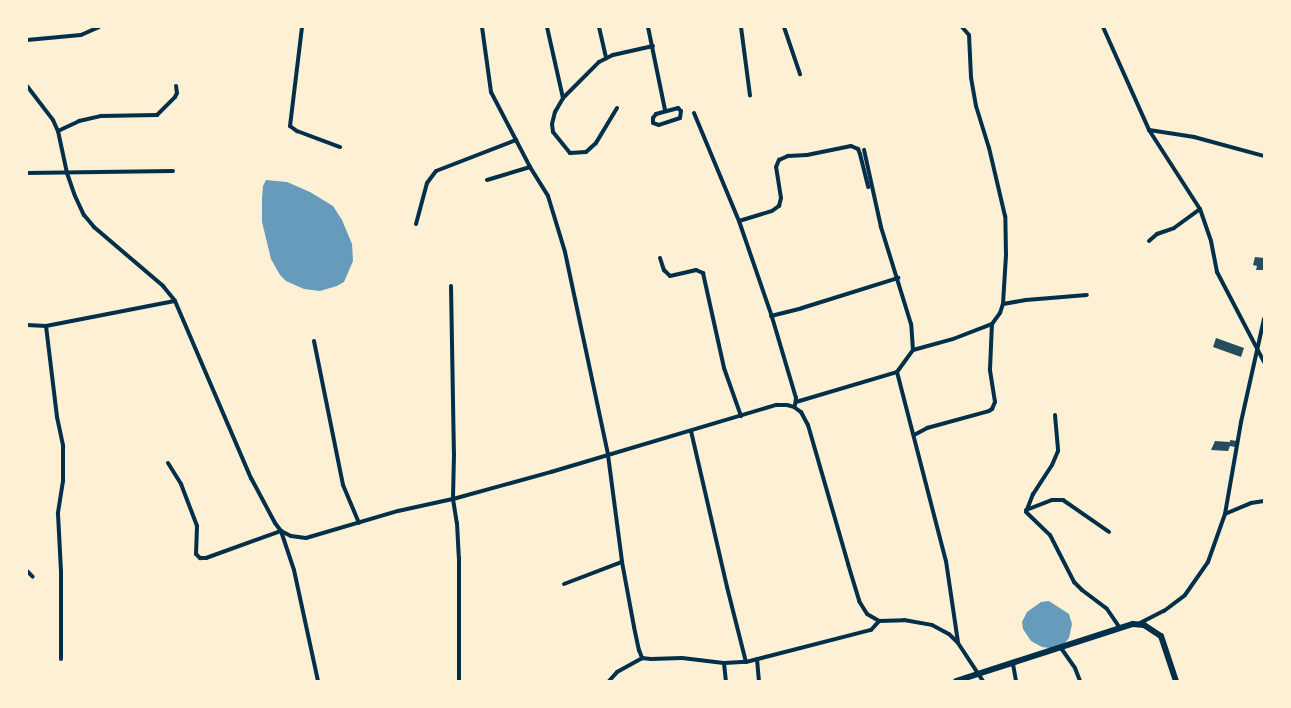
<!DOCTYPE html>
<html>
<head>
<meta charset="utf-8">
<style>
	body { margin:0 }
	#map { position:relative; width:1291px; height:708px; overflow:hidden; background:#fdf0d5; font-family:"Work Sans",sans-serif }
	div>[style] { position:absolute }
	[style*='--x'] { left:calc(var(--x)*1px); top:calc(var(--y)*1px); width:calc(var(--w)*1px); rotate:calc(var(--a)*1deg) }
	.water>* { inset:0; background:#669bbc }
	.building>* { inset:0; background:#264d5e }
	.minor>* { height:4px; margin:-2px; padding:0 2px; transform-origin:2px; border-radius:2px; background:#003049 }
	.secondary>* { height:6px; margin:-3px; padding:0 3px; transform-origin:3px; border-radius:3px; background:#003049 }
	span { translate:-50% -50%; white-space:nowrap; text-align:center; line-height:1.15; -webkit-text-stroke:3px #fdf0d5; paint-order:stroke }
	.frame { position:absolute; inset:0; border:28px solid #fdf0d5; pointer-events:none }
</style>
</head>
<body>
<div id="map">
	<div class="water">
		<div style="clip-path:polygon(266px 180px,287px 182px,310px 192px,333px 206px,342px 220px,352px 244px,353px 261px,344px 282px,337px 286px,320px 291px,304px 289px,286px 281px,280px 275px,271px 259px,262px 222px,262px 199px,263px 186px)"></div>
		<div style="clip-path:polygon(1049px 601px,1069px 614px,1072px 624px,1069px 638px,1064px 644px,1050px 648px,1042px 647px,1031px 641px,1023px 629px,1022px 622px,1027px 612px,1041px 602px)"></div>
	</div>
	<div class="building">
		<div style="clip-path:polygon(1255px 257px,1264px 258px,1264px 270px,1256px 270px,1257px 266px,1253px 265px)"></div>
		<div style="clip-path:polygon(1216px 338px,1244px 348px,1241px 357px,1213px 347px)"></div>
		<div style="clip-path:polygon(1230px 440px,1237px 441px,1235px 447px,1230px 446px,1228px 451px,1211px 450px,1215px 441px,1230px 442px)"></div>
	</div>
	<div class="minor">
		<div style="--x:302;--y:27;--w:100;--a:96.9"></div>
		<div style="--x:290;--y:126;--w:9;--a:36"></div>
		<div style="--x:297;--y:131;--w:46;--a:20.4"></div>
		<div style="--x:482;--y:27;--w:66;--a:82.1"></div>
		<div style="--x:491;--y:92;--w:85;--a:62.5"></div>
		<div style="--x:530;--y:167;--w:34;--a:58"></div>
		<div style="--x:548;--y:196;--w:59;--a:73.1"></div>
		<div style="--x:565;--y:252;--w:208;--a:78"></div>
		<div style="--x:608;--y:455;--w:108;--a:82.5"></div>
		<div style="--x:622;--y:562;--w:66;--a:79.5"></div>
		<div style="--x:634;--y:627;--w:24;--a:78"></div>
		<div style="--x:639;--y:650;--w:9;--a:69"></div>
		<div style="--x:642;--y:658;--w:9;--a:6"></div>
		<div style="--x:651;--y:659;--w:31;--a:-2"></div>
		<div style="--x:682;--y:658;--w:42;--a:6.8"></div>
		<div style="--x:724;--y:663;--w:22;--a:-3"></div>
		<div style="--x:746;--y:662;--w:129;--a:-14.4"></div>
		<div style="--x:871;--y:630;--w:12;--a:-48"></div>
		<div style="--x:547;--y:27;--w:73;--a:77.3"></div>
		<div style="--x:599;--y:27;--w:32;--a:77"></div>
		<div style="--x:648;--y:27;--w:85;--a:78.4"></div>
		<div style="--x:741;--y:27;--w:69;--a:82.5"></div>
		<div style="--x:784;--y:27;--w:50;--a:71.2"></div>
		<div style="--x:1103;--y:27;--w:113;--a:65.9"></div>
		<div style="--x:1149;--y:130;--w:94;--a:57.2"></div>
		<div style="--x:1200;--y:209;--w:34;--a:71"></div>
		<div style="--x:1211;--y:241;--w:32;--a:79"></div>
		<div style="--x:1217;--y:272;--w:102;--a:62.4"></div>
		<div style="--x:27;--y:40;--w:54;--a:-5.3"></div>
		<div style="--x:81;--y:35;--w:20;--a:-24"></div>
		<div style="--x:27;--y:86;--w:43;--a:52.6"></div>
		<div style="--x:53;--y:120;--w:12;--a:66"></div>
		<div style="--x:58;--y:131;--w:43;--a:77.9"></div>
		<div style="--x:67;--y:173;--w:24;--a:71"></div>
		<div style="--x:75;--y:196;--w:21;--a:65"></div>
		<div style="--x:84;--y:215;--w:16;--a:50"></div>
		<div style="--x:94;--y:227;--w:91;--a:40.5"></div>
		<div style="--x:163;--y:286;--w:19;--a:51"></div>
		<div style="--x:175;--y:301;--w:193;--a:66.8"></div>
		<div style="--x:251;--y:478;--w:51;--a:61.9"></div>
		<div style="--x:275;--y:523;--w:10;--a:53"></div>
		<div style="--x:281;--y:531;--w:11;--a:27"></div>
		<div style="--x:291;--y:536;--w:15;--a:8"></div>
		<div style="--x:306;--y:538;--w:96;--a:-16.4"></div>
		<div style="--x:398;--y:511;--w:56;--a:-12.3"></div>
		<div style="--x:453;--y:499;--w:102;--a:-15.4"></div>
		<div style="--x:551;--y:472;--w:235;--a:-16.6"></div>
		<div style="--x:776;--y:405;--w:11;--a:0"></div>
		<div style="--x:787;--y:405;--w:7;--a:16"></div>
		<div style="--x:794;--y:407;--w:9;--a:36"></div>
		<div style="--x:801;--y:412;--w:15;--a:62"></div>
		<div style="--x:808;--y:425;--w:145;--a:73.9"></div>
		<div style="--x:848;--y:564;--w:39;--a:73"></div>
		<div style="--x:859;--y:601;--w:15;--a:58"></div>
		<div style="--x:867;--y:614;--w:14;--a:30"></div>
		<div style="--x:879;--y:621;--w:25;--a:-2"></div>
		<div style="--x:904;--y:620;--w:28;--a:10"></div>
		<div style="--x:932;--y:625;--w:19;--a:28"></div>
		<div style="--x:949;--y:634;--w:13;--a:45"></div>
		<div style="--x:958;--y:643;--w:45;--a:56.7"></div>
		<div style="--x:617;--y:108;--w:41;--a:121"></div>
		<div style="--x:596;--y:143;--w:13;--a:138"></div>
		<div style="--x:586;--y:152;--w:16;--a:176"></div>
		<div style="--x:570;--y:153;--w:27;--a:-129"></div>
		<div style="--x:553;--y:132;--w:8;--a:-97"></div>
		<div style="--x:552;--y:124;--w:12;--a:-76"></div>
		<div style="--x:555;--y:112;--w:16;--a:-60"></div>
		<div style="--x:563;--y:98;--w:51;--a:-45"></div>
		<div style="--x:599;--y:62;--w:16;--a:-27"></div>
		<div style="--x:613;--y:55;--w:41;--a:-12.7"></div>
		<div style="--x:678;--y:108;--w:4;--a:45"></div>
		<div style="--x:681;--y:111;--w:7;--a:98"></div>
		<div style="--x:680;--y:118;--w:22;--a:162"></div>
		<div style="--x:659;--y:125;--w:6;--a:-162"></div>
		<div style="--x:653;--y:123;--w:5;--a:-90"></div>
		<div style="--x:653;--y:118;--w:5;--a:-53"></div>
		<div style="--x:656;--y:114;--w:23;--a:-15"></div>
		<div style="--x:694;--y:113;--w:117;--a:67.4"></div>
		<div style="--x:739;--y:221;--w:102;--a:71"></div>
		<div style="--x:772;--y:317;--w:84;--a:73.5"></div>
		<div style="--x:796;--y:398;--w:7;--a:98"></div>
		<div style="--x:1149;--y:130;--w:46;--a:8.8"></div>
		<div style="--x:1194;--y:137;--w:73;--a:15.2"></div>
		<div style="--x:58;--y:131;--w:23;--a:-25"></div>
		<div style="--x:79;--y:121;--w:23;--a:-13"></div>
		<div style="--x:101;--y:116;--w:56;--a:-1"></div>
		<div style="--x:157;--y:115;--w:25;--a:-45"></div>
		<div style="--x:175;--y:97;--w:4;--a:-63"></div>
		<div style="--x:177;--y:93;--w:7;--a:-98"></div>
		<div style="--x:27;--y:173;--w:146;--a:-0.8"></div>
		<div style="--x:487;--y:180;--w:45;--a:-16.8"></div>
		<div style="--x:739;--y:221;--w:34;--a:-17"></div>
		<div style="--x:772;--y:211;--w:9;--a:-36"></div>
		<div style="--x:779;--y:206;--w:8;--a:-76"></div>
		<div style="--x:781;--y:198;--w:31;--a:-99"></div>
		<div style="--x:776;--y:167;--w:8;--a:-67"></div>
		<div style="--x:779;--y:160;--w:10;--a:-24"></div>
		<div style="--x:788;--y:156;--w:19;--a:-3"></div>
		<div style="--x:807;--y:155;--w:45;--a:-11.6"></div>
		<div style="--x:851;--y:146;--w:8;--a:23"></div>
		<div style="--x:858;--y:149;--w:5;--a:68"></div>
		<div style="--x:860;--y:154;--w:34;--a:76"></div>
		<div style="--x:416;--y:224;--w:42;--a:-75"></div>
		<div style="--x:427;--y:183;--w:15;--a:-53"></div>
		<div style="--x:436;--y:171;--w:86;--a:-21.2"></div>
		<div style="--x:1149;--y:241;--w:11;--a:-41"></div>
		<div style="--x:1157;--y:234;--w:18;--a:-19"></div>
		<div style="--x:1174;--y:228;--w:32;--a:-36"></div>
		<div style="--x:660;--y:258;--w:13;--a:72"></div>
		<div style="--x:664;--y:270;--w:8;--a:45"></div>
		<div style="--x:670;--y:276;--w:27;--a:-13"></div>
		<div style="--x:696;--y:270;--w:8;--a:23"></div>
		<div style="--x:703;--y:273;--w:97;--a:77.5"></div>
		<div style="--x:724;--y:368;--w:51;--a:70.5"></div>
		<div style="--x:451;--y:286;--w:168;--a:89"></div>
		<div style="--x:454;--y:454;--w:45;--a:91.3"></div>
		<div style="--x:453;--y:499;--w:24;--a:81"></div>
		<div style="--x:457;--y:523;--w:35;--a:87"></div>
		<div style="--x:459;--y:558;--w:123;--a:90"></div>
		<div style="--x:1003;--y:304;--w:23;--a:-10"></div>
		<div style="--x:1026;--y:300;--w:61;--a:-4.7"></div>
		<div style="--x:771;--y:316;--w:32;--a:-14"></div>
		<div style="--x:802;--y:308;--w:101;--a:-17.4"></div>
		<div style="--x:27;--y:325;--w:19;--a:3"></div>
		<div style="--x:46;--y:326;--w:131;--a:-11"></div>
		<div style="--x:46;--y:326;--w:92;--a:83.1"></div>
		<div style="--x:57;--y:417;--w:30;--a:78"></div>
		<div style="--x:63;--y:446;--w:35;--a:90"></div>
		<div style="--x:63;--y:481;--w:33;--a:99"></div>
		<div style="--x:58;--y:514;--w:57;--a:87"></div>
		<div style="--x:61;--y:571;--w:88;--a:90"></div>
		<div style="--x:314;--y:341;--w:147;--a:78.6"></div>
		<div style="--x:343;--y:485;--w:41;--a:67.2"></div>
		<div style="--x:913;--y:350;--w:41;--a:-15.4"></div>
		<div style="--x:953;--y:339;--w:42;--a:-21"></div>
		<div style="--x:992;--y:324;--w:14;--a:-54"></div>
		<div style="--x:1000;--y:313;--w:9;--a:-72"></div>
		<div style="--x:1003;--y:304;--w:49;--a:-86.5"></div>
		<div style="--x:1006;--y:255;--w:39;--a:-91"></div>
		<div style="--x:1005;--y:216;--w:70;--a:-103.2"></div>
		<div style="--x:989;--y:148;--w:44;--a:-107.2"></div>
		<div style="--x:976;--y:106;--w:29;--a:-100"></div>
		<div style="--x:971;--y:77;--w:42;--a:-92.7"></div>
		<div style="--x:969;--y:35;--w:11;--a:-131"></div>
		<div style="--x:897;--y:372;--w:195;--a:75.5"></div>
		<div style="--x:946;--y:561;--w:82;--a:81.6"></div>
		<div style="--x:796;--y:402;--w:105;--a:-16.5"></div>
		<div style="--x:897;--y:372;--w:27;--a:-54"></div>
		<div style="--x:913;--y:350;--w:26;--a:-94"></div>
		<div style="--x:911;--y:324;--w:102;--a:-107.2"></div>
		<div style="--x:881;--y:227;--w:79;--a:-102.4"></div>
		<div style="--x:1055;--y:415;--w:36;--a:85"></div>
		<div style="--x:1058;--y:451;--w:15;--a:113"></div>
		<div style="--x:1052;--y:465;--w:35;--a:123"></div>
		<div style="--x:1033;--y:494;--w:19;--a:111"></div>
		<div style="--x:1026;--y:512;--w:33;--a:44"></div>
		<div style="--x:1050;--y:535;--w:53;--a:62.9"></div>
		<div style="--x:1074;--y:582;--w:11;--a:45"></div>
		<div style="--x:1082;--y:590;--w:31;--a:37"></div>
		<div style="--x:1107;--y:609;--w:22;--a:56"></div>
		<div style="--x:691;--y:431;--w:160;--a:77"></div>
		<div style="--x:727;--y:587;--w:77;--a:75.8"></div>
		<div style="--x:914;--y:435;--w:15;--a:-28"></div>
		<div style="--x:927;--y:428;--w:64;--a:-15.3"></div>
		<div style="--x:989;--y:411;--w:4;--a:-34"></div>
		<div style="--x:992;--y:409;--w:8;--a:-67"></div>
		<div style="--x:995;--y:402;--w:33;--a:-99"></div>
		<div style="--x:990;--y:369;--w:45;--a:-87.5"></div>
		<div style="--x:168;--y:463;--w:25;--a:58"></div>
		<div style="--x:181;--y:484;--w:45;--a:69.1"></div>
		<div style="--x:197;--y:526;--w:28;--a:92"></div>
		<div style="--x:196;--y:554;--w:6;--a:45"></div>
		<div style="--x:200;--y:558;--w:6;--a:0"></div>
		<div style="--x:206;--y:558;--w:80;--a:-19.8"></div>
		<div style="--x:281;--y:531;--w:41;--a:71.6"></div>
		<div style="--x:294;--y:570;--w:114;--a:77.8"></div>
		<div style="--x:1026;--y:510;--w:28;--a:-21"></div>
		<div style="--x:1052;--y:500;--w:11;--a:0"></div>
		<div style="--x:1063;--y:500;--w:56;--a:34.8"></div>
		<div style="--x:1225;--y:514;--w:28;--a:-23"></div>
		<div style="--x:1251;--y:503;--w:13;--a:-9"></div>
		<div style="--x:27;--y:571;--w:8;--a:45"></div>
		<div style="--x:564;--y:584;--w:62;--a:-20.8"></div>
		<div style="--x:1138;--y:624;--w:29;--a:-27"></div>
		<div style="--x:1164;--y:611;--w:26;--a:-37"></div>
		<div style="--x:1185;--y:595;--w:40;--a:-55.1"></div>
		<div style="--x:1208;--y:562;--w:51;--a:-70.5"></div>
		<div style="--x:1225;--y:514;--w:93;--a:-80.1"></div>
		<div style="--x:1241;--y:422;--w:106;--a:-77.4"></div>
		<div style="--x:1061;--y:648;--w:24;--a:55"></div>
		<div style="--x:1075;--y:668;--w:14;--a:69"></div>
		<div style="--x:757;--y:659;--w:22;--a:85"></div>
		<div style="--x:724;--y:663;--w:18;--a:84"></div>
		<div style="--x:1013;--y:664;--w:17;--a:80"></div>
		<div style="--x:609;--y:681;--w:12;--a:-48"></div>
		<div style="--x:617;--y:672;--w:29;--a:-29"></div>
	</div>
	<div class="secondary">
		<div style="--x:956;--y:681;--w:186;--a:-17.9"></div>
		<div style="--x:1133;--y:624;--w:11;--a:5"></div>
		<div style="--x:1144;--y:625;--w:20;--a:33"></div>
		<div style="--x:1161;--y:636;--w:47;--a:71.6"></div>
	</div>
	<div class="frame"></div>
</div>
</body>
</html>
